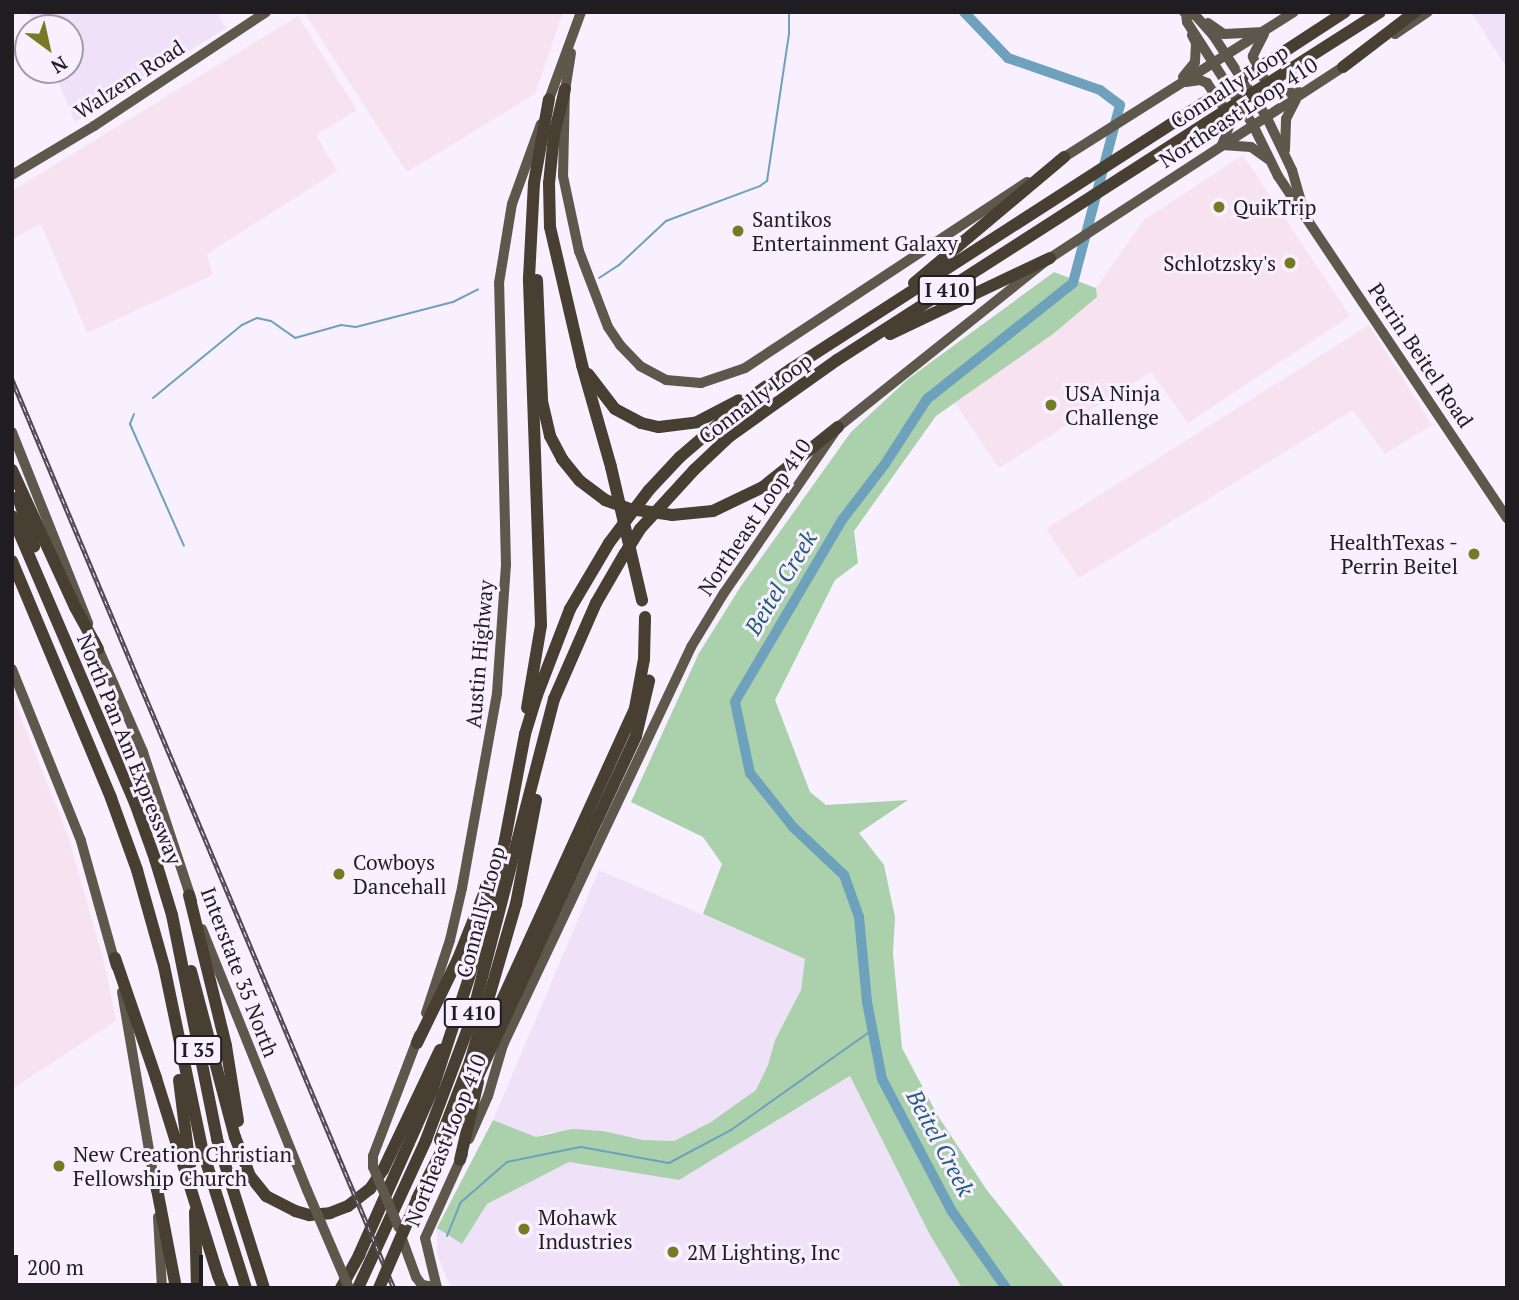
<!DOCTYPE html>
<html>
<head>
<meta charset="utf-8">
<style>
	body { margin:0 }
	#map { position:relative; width:1519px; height:1300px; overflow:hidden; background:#f8efff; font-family:"PT Serif",serif }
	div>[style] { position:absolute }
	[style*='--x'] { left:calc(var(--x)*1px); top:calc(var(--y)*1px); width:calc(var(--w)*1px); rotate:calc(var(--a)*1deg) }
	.commercial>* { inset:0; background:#f7e2f0 }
	.built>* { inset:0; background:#eee1f8 }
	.green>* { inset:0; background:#aad0ac }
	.stream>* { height:2px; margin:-1px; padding:0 1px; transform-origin:1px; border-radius:1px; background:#6ea1bb }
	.river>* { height:10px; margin:-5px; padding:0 5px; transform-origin:5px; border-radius:5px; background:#6ea1bb }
	.major>* { height:10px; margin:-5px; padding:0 5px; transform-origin:5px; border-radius:5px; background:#5e584c }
	.highway>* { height:12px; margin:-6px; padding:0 6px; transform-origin:6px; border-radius:6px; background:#474032 }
	.rail>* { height:4.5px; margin-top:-2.25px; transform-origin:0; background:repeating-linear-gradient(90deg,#f8efff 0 5px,#4d4850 0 10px); box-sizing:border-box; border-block:2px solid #4d4850 }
	.major-bridge>* { height:10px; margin:-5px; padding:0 5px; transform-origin:5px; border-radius:5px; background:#5e584c }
	.highway-bridge>* { height:12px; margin:-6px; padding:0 6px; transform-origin:6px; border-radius:6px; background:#474032 }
	.dots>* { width:19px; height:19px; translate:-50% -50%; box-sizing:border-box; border:4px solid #f8efff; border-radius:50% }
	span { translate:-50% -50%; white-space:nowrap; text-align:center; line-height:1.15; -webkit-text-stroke:6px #f8efff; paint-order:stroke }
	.shield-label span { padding:2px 5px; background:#f8efff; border:2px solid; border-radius:5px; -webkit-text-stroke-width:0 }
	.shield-label { font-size:19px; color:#201d22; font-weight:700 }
	.street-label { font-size:21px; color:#201d22 }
	.poi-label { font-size:21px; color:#201d22 }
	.left { translate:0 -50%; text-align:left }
	.right { translate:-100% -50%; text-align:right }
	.water-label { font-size:23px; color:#205e7a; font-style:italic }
	.frame { position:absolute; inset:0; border:14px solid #201d22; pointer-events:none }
	.north { position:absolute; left:14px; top:14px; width:70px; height:70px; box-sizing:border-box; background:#f8efff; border:2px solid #a29ba7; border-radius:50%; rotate:147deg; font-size:19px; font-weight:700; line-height:28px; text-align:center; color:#201d22 }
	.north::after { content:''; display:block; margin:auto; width:24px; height:32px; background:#767a23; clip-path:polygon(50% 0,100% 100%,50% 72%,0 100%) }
	.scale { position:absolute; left:14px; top:1255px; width:189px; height:32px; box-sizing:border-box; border:4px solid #201d22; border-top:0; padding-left:9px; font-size:21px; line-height:24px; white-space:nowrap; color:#201d22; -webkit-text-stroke:5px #f8efff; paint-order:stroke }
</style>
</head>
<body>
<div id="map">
	<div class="commercial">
		<div style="clip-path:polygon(304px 12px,563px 12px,535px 94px,407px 172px)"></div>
		<div style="clip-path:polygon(298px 16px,357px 110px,316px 135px,337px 171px,207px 254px,213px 275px,87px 333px,41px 224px,12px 239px,12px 191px)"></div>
		<div style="clip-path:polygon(1243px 155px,1350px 316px,1188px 423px,1151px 372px,999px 468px,955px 403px,1053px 334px,1097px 297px,1096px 288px,1144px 220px)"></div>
		<div style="clip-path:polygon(1369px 325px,1432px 425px,1385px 454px,1353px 410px,1079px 578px,1046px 529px)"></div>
		<div style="clip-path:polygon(12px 695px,68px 836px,104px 962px,116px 1021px,12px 1089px)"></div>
	</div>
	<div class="built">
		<div style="clip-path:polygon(29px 12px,216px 12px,226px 28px,75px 122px,53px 70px,70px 70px,70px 28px,36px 28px)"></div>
		<div style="clip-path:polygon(1471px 12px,1507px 12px,1507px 68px)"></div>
		<div style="clip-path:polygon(599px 870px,805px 959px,801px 990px,775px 1040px,768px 1065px,756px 1090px,711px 1122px,674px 1141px,643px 1140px,603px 1131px,551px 1132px,536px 1137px,493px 1120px)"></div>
		<div style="clip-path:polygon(851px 1076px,930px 1235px,962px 1288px,451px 1288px,437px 1254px,437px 1228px,462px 1244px,487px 1204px,569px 1162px,679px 1180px)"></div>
	</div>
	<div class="green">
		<div style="clip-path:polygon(1054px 272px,1096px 288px,1097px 297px,1053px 334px,936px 416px,854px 531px,858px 563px,835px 580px,775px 700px,810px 792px,826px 805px,908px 800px,859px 833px,884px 865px,895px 917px,893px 953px,902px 1048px,938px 1116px,986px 1189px,1065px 1288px,962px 1288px,930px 1235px,850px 1076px,679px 1180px,569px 1162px,487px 1204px,462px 1244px,437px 1228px,493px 1120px,536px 1137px,572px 1129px,603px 1131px,643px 1140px,674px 1141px,711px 1122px,756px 1090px,768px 1065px,775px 1040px,801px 990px,805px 959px,703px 914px,722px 864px,703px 837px,631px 802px,699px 653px,741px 586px,851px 432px,908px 379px)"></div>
	</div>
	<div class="stream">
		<div style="--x:599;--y:278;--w:24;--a:-33"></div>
		<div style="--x:619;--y:265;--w:64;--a:-43.1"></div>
		<div style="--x:666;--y:221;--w:100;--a:-20.4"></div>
		<div style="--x:760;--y:186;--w:9;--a:-36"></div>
		<div style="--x:767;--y:181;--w:150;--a:-81.5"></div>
		<div style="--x:789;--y:33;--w:21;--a:-90"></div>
		<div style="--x:153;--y:398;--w:115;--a:-39.4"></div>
		<div style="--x:242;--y:325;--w:17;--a:-25"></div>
		<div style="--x:257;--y:318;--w:14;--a:12"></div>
		<div style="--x:271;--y:321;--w:29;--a:35"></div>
		<div style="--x:295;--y:338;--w:48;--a:-15.8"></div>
		<div style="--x:341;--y:325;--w:15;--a:8"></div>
		<div style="--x:356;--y:327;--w:100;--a:-14.5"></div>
		<div style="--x:453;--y:302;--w:28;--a:-27"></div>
		<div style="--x:134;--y:414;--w:11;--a:112"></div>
		<div style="--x:130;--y:424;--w:133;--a:66.1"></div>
		<div style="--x:447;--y:1236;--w:35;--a:-68"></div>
		<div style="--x:460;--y:1203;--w:62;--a:-41.1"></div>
		<div style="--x:507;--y:1162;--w:76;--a:-11.5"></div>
		<div style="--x:581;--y:1147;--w:89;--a:10.3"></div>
		<div style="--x:669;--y:1163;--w:70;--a:-28"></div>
		<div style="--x:731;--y:1130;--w:173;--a:-35.3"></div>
	</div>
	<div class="river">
		<div style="--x:964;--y:12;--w:64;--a:46.3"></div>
		<div style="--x:1008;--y:58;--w:97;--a:19.2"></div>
		<div style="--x:1100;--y:90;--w:25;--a:37"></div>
		<div style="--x:1120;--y:105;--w:184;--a:104.8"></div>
		<div style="--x:1073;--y:283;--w:186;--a:141.5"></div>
		<div style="--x:927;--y:399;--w:77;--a:122.9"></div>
		<div style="--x:885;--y:464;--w:71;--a:127.5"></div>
		<div style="--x:842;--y:520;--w:211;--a:120.5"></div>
		<div style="--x:735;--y:702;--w:73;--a:78.1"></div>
		<div style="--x:750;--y:773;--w:69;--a:51.5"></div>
		<div style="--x:793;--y:827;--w:70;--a:43.3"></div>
		<div style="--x:844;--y:875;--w:45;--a:70.3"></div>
		<div style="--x:859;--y:917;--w:85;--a:84.6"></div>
		<div style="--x:867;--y:1002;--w:78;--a:79"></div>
		<div style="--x:882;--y:1079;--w:148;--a:62.2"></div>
		<div style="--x:951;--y:1210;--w:95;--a:54.8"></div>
	</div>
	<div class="major">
		<div style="--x:1184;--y:12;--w:11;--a:15"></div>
		<div style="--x:1195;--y:15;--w:27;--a:48"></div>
		<div style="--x:1213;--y:35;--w:97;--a:56.8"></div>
		<div style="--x:1266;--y:116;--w:60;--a:64.3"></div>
		<div style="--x:1292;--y:170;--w:35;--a:74"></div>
		<div style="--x:1186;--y:13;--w:9;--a:84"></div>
		<div style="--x:1187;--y:22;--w:122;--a:57.3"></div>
		<div style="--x:1253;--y:125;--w:57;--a:63.9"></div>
		<div style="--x:1278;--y:176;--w:412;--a:56.2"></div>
		<div style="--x:1208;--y:23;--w:19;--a:35"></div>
		<div style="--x:1224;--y:34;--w:35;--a:-3"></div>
		<div style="--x:1264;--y:34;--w:25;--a:117"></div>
		<div style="--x:1253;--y:56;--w:8;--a:76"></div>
		<div style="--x:1255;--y:64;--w:36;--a:58"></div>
		<div style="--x:1274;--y:94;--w:26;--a:-4"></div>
		<div style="--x:1395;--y:34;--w:40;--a:-34"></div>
		<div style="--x:571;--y:53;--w:36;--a:99"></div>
		<div style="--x:565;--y:89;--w:87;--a:91.3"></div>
		<div style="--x:563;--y:176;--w:77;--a:78"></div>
		<div style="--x:579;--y:251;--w:81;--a:69.1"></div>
		<div style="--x:608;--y:327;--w:22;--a:56"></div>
		<div style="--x:620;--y:345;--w:29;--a:46"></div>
		<div style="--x:640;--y:366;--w:30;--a:28"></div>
		<div style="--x:666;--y:380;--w:35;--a:5"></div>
		<div style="--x:701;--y:383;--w:46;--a:-18.8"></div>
		<div style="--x:745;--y:368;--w:338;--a:-33.4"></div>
		<div style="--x:1183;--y:77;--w:19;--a:-51"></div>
		<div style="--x:1195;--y:62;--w:19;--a:-87"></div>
		<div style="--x:1196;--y:43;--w:9;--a:-117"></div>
		<div style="--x:1186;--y:82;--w:14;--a:-8"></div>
		<div style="--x:1200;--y:80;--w:8;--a:23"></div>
		<div style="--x:1207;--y:83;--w:40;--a:56"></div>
		<div style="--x:1229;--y:116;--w:8;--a:83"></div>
		<div style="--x:1230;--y:124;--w:22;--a:111"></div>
		<div style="--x:547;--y:105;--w:99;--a:-69.9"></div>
		<div style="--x:1222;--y:145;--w:29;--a:4"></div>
		<div style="--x:1251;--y:147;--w:21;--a:35"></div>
		<div style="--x:1285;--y:150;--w:31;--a:-88"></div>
		<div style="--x:1286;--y:119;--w:22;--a:-63"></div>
		<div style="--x:1058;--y:161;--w:279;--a:-32.3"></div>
		<div style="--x:12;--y:175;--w:96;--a:-30.9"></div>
		<div style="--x:94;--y:126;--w:206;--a:-33.5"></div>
		<div style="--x:12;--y:432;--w:206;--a:68.3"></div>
		<div style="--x:95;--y:641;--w:121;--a:66.6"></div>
		<div style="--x:143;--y:752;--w:157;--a:71.8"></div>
		<div style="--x:12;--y:669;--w:185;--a:68.1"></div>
		<div style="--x:81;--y:841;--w:130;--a:74.4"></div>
		<div style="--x:202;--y:929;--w:281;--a:68.1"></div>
		<div style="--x:122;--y:992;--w:201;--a:80.3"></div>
		<div style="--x:426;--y:1013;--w:77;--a:-71.8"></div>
		<div style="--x:450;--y:940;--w:53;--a:-77"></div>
		<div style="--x:462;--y:888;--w:198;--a:-79.8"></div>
		<div style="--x:497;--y:693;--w:128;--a:-86"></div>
		<div style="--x:506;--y:565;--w:282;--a:-91.4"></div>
		<div style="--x:499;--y:283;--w:80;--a:-80.7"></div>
		<div style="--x:512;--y:204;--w:85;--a:-70.1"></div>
		<div style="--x:469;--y:1139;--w:47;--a:-66.2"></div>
		<div style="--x:488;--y:1096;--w:53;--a:-73.6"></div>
		<div style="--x:503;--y:1045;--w:440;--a:-64.7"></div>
		<div style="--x:691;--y:647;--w:63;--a:-58.6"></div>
		<div style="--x:724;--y:593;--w:201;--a:-55.5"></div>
		<div style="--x:838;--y:427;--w:271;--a:-38.6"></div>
		<div style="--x:1050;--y:258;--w:357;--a:-33.1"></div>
		<div style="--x:373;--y:1167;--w:11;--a:-90"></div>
		<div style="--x:373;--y:1156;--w:129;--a:-69.2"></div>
		<div style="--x:158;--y:1217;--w:71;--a:86.8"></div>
		<div style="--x:401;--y:1236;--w:44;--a:69.9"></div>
		<div style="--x:416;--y:1277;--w:10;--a:53"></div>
		<div style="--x:422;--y:1285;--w:15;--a:8"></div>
		<div style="--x:437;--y:1288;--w:51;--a:-103.5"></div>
		<div style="--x:425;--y:1238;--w:92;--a:-65.7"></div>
	</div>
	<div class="highway">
		<div style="--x:1282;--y:53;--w:75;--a:-33.1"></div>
		<div style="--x:1343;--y:67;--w:91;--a:-37.4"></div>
		<div style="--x:1292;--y:68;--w:104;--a:-32.5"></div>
		<div style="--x:565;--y:89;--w:47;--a:103.4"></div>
		<div style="--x:554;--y:135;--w:48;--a:95.9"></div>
		<div style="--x:549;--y:183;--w:44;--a:88.7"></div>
		<div style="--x:550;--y:227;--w:142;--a:76.9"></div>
		<div style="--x:582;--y:365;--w:106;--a:74.1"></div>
		<div style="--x:537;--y:280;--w:121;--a:87.6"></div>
		<div style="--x:542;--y:401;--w:36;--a:77"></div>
		<div style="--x:550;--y:436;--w:26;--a:62"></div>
		<div style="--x:562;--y:459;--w:28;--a:51"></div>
		<div style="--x:580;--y:481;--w:31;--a:37"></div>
		<div style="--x:605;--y:500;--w:27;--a:20"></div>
		<div style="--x:630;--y:509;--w:42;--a:8.1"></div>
		<div style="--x:672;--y:515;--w:41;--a:-5.6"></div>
		<div style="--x:713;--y:511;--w:55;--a:-25.6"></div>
		<div style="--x:763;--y:487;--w:96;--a:-38.7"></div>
		<div style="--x:914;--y:283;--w:196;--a:-40"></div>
		<div style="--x:890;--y:334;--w:177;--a:-25.4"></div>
		<div style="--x:588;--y:374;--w:44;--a:52.4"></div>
		<div style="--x:615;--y:409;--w:30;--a:28"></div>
		<div style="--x:641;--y:423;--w:18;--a:13"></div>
		<div style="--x:659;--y:427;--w:38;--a:-7"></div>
		<div style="--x:697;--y:422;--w:47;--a:-27.6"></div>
		<div style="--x:680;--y:457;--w:84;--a:-40.7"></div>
		<div style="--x:744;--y:402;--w:57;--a:-35.1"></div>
		<div style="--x:791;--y:369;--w:483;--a:-32.8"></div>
		<div style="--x:12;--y:470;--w:151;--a:65.3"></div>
		<div style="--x:75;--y:607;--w:48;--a:61.3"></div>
		<div style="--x:694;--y:470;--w:50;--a:-43.4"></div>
		<div style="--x:730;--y:436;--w:131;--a:-35.4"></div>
		<div style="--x:837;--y:360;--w:439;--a:-32.7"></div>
		<div style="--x:18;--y:497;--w:52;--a:71.9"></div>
		<div style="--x:12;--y:516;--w:312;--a:66.8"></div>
		<div style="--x:135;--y:803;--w:59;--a:70.3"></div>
		<div style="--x:155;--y:859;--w:59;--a:73.1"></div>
		<div style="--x:172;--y:915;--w:228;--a:78.6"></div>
		<div style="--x:217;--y:1139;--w:156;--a:72.5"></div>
		<div style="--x:12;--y:561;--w:257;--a:67.3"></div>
		<div style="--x:111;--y:798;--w:77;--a:70.1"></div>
		<div style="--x:137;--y:870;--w:100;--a:74.3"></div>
		<div style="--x:164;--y:966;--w:190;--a:78.2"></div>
		<div style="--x:203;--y:1152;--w:143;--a:72.5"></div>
		<div style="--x:527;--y:708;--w:84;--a:-80.4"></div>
		<div style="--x:541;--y:625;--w:347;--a:-92"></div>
		<div style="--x:529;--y:278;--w:95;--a:-87"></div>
		<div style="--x:534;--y:183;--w:85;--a:-79.9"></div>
		<div style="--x:598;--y:818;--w:90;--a:-65.1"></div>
		<div style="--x:636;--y:736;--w:57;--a:-76.7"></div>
		<div style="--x:189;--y:895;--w:155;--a:76.2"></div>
		<div style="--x:226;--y:1046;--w:76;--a:80.9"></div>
		<div style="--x:516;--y:904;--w:106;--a:-79.1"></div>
		<div style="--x:115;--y:958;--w:127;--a:71.1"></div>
		<div style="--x:191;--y:971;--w:172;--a:75.2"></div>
		<div style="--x:235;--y:1137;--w:42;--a:69"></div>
		<div style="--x:250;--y:1176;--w:26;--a:51"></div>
		<div style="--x:266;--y:1196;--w:33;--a:27"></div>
		<div style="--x:295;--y:1211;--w:15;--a:16"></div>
		<div style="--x:309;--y:1215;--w:21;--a:-5"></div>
		<div style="--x:330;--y:1213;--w:19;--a:-21"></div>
		<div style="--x:348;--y:1206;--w:28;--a:-38"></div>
		<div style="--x:370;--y:1189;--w:23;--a:-56"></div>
		<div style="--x:383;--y:1170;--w:133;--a:-64.6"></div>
		<div style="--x:417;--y:1043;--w:93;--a:-64"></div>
		<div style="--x:458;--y:959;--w:79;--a:-68.3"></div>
		<div style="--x:473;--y:1064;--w:391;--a:-65.5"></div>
		<div style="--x:635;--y:708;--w:50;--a:-79.6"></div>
		<div style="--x:644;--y:659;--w:42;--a:-88.6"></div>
		<div style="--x:179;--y:1080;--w:104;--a:82.8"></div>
		<div style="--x:460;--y:1160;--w:80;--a:-77"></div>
		<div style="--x:156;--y:1184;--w:106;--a:79.1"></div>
		<div style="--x:195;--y:1212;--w:76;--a:88.5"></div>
		<div style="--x:218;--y:1276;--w:13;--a:67"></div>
		<div style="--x:341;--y:1288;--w:38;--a:-61"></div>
		<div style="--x:359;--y:1255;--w:180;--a:-66"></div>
		<div style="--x:432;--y:1091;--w:151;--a:-71.9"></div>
		<div style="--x:479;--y:947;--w:110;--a:-76.3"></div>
		<div style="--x:505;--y:840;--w:108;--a:-79.3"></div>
		<div style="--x:525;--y:734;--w:41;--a:-72.9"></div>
		<div style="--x:537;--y:695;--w:92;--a:-69"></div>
		<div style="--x:570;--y:609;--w:77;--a:-59.4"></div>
		<div style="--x:358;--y:1288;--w:163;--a:-65.3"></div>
		<div style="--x:426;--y:1140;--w:128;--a:-69.4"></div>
		<div style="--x:471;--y:1020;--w:332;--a:-75.5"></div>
		<div style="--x:554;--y:699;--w:105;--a:-66.4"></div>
		<div style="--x:596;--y:603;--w:58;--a:-59.9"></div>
	</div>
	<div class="rail">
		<div style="--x:12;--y:379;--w:986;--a:67.21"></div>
	</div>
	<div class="major-bridge">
		<div style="--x:373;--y:1167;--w:66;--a:66.9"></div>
		<div style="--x:307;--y:1190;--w:107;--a:66.8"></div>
	</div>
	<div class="highway-bridge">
		<div style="--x:1197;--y:107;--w:101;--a:-32.4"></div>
		<div style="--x:1206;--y:123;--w:102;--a:-32.6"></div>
		<div style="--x:611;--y:467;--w:137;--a:76.9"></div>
		<div style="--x:609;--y:543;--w:66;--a:-53"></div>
		<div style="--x:649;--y:490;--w:45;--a:-46.8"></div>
		<div style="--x:627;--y:550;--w:25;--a:-58"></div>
		<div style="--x:640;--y:529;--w:80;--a:-47.5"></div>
		<div style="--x:156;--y:1078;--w:207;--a:72.6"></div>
		<div style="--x:440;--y:1140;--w:84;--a:-69"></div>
		<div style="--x:470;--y:1062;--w:165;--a:-73.8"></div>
		<div style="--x:417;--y:1199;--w:92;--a:-62.9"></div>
		<div style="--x:459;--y:1117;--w:330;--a:-65.1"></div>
		<div style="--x:379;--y:1288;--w:103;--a:-66.7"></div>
	</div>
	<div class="dots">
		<div style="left:1219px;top:207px;background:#767a23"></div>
		<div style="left:738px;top:231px;background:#767a23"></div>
		<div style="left:1290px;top:263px;background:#767a23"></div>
		<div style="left:1051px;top:405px;background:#767a23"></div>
		<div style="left:1474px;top:554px;background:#767a23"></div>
		<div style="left:339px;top:874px;background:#767a23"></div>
		<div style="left:59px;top:1166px;background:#767a23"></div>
		<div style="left:524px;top:1229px;background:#767a23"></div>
		<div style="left:673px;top:1252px;background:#767a23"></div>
	</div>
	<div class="shield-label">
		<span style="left:947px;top:290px">I 410</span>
		<span style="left:473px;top:1013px">I 410</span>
		<span style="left:198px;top:1050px">I 35</span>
	</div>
	<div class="street-label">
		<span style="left:129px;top:79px;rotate:-33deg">Walzem Road</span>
		<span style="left:1229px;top:86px;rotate:-33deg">Connally Loop</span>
		<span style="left:1238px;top:112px;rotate:-33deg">Northeast Loop 410</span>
		<span style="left:1421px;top:355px;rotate:56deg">Perrin Beitel Road</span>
		<span style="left:755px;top:398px;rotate:-37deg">Connally Loop</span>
		<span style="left:754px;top:517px;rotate:-56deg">Northeast Loop 410</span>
		<span style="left:479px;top:654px;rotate:-85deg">Austin Highway</span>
		<span style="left:130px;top:749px;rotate:68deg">North Pan Am Expressway</span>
		<span style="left:480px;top:912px;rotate:-75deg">Connally Loop</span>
		<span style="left:240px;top:972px;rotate:69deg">Interstate 35 North</span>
		<span style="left:445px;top:1140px;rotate:-68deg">Northeast Loop 410</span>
	</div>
	<div class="poi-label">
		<span class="left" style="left:1233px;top:207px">QuikTrip</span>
		<span class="left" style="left:752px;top:231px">Santikos<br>Entertainment Galaxy</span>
		<span class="right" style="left:1276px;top:263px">Schlotzsky's</span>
		<span class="left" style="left:1065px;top:405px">USA Ninja<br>Challenge</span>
		<span class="right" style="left:1458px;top:554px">HealthTexas -<br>Perrin Beitel</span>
		<span class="left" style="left:353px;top:874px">Cowboys<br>Dancehall</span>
		<span class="left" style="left:73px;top:1166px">New Creation Christian<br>Fellowship Church</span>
		<span class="left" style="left:538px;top:1229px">Mohawk<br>Industries</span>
		<span class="left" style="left:687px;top:1252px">2M Lighting, Inc</span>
	</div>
	<div class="water-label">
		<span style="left:781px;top:583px;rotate:-59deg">Beitel Creek</span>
		<span style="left:940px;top:1143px;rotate:62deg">Beitel Creek</span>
	</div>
	<div class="frame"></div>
	<div class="north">N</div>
	<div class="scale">200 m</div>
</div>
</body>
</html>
